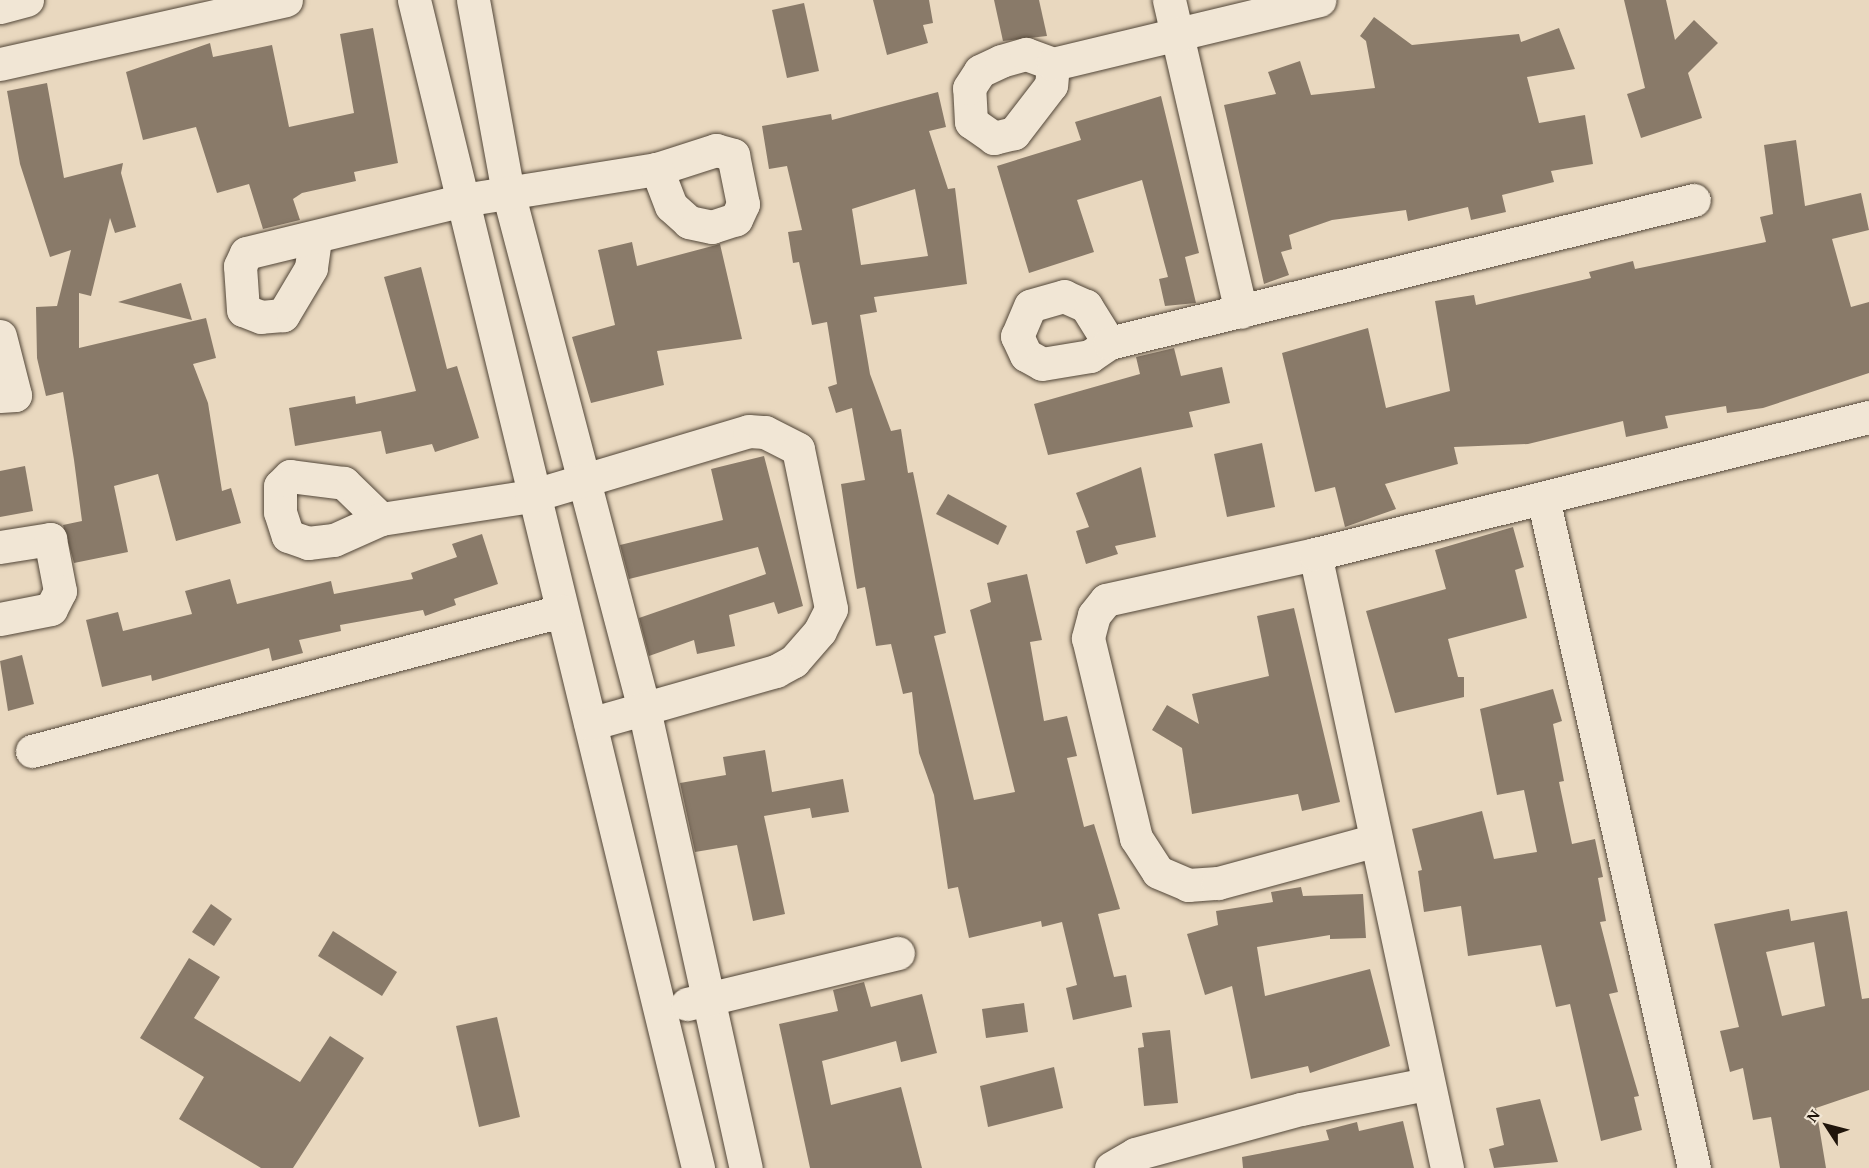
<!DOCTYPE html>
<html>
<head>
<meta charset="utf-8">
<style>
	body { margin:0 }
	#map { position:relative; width:1869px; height:1168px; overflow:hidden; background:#e9d8bf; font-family:"Gentium Book Plus",serif }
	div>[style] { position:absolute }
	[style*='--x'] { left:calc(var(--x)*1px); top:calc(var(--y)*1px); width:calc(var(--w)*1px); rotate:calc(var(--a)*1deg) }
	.building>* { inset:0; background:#897a69 }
	.roads { filter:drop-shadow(0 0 2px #524638) drop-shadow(0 0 2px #524638) }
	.minor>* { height:33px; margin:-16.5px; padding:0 16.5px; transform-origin:16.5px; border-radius:16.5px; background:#f1e6d5 }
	span { translate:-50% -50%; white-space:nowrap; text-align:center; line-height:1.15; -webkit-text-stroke:6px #f1e6d5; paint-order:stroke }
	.north { position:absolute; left:1797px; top:1096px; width:60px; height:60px; -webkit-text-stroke:4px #f1e6d5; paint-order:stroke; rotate:306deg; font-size:16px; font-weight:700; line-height:24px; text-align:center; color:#20150b }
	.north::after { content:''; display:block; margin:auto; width:21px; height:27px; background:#20150b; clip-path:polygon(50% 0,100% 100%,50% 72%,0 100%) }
</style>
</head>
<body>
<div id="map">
	<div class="building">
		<div style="clip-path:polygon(873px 0,929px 0,933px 23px,923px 25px,928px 43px,887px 55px)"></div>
		<div style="clip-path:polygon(994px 0,1039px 0,1047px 36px,1003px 41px)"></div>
		<div style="clip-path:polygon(1624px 0,1666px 0,1675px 40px,1694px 20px,1718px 43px,1688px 73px,1702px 118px,1641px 138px,1627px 94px,1645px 88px)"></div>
		<div style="clip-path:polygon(804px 3px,819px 71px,787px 78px,772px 10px)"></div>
		<div style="clip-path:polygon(1374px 17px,1412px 45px,1519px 34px,1521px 42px,1559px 28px,1575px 69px,1527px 77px,1539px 123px,1585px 115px,1593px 164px,1551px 171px,1554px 182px,1502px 195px,1506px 212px,1471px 220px,1468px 207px,1408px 221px,1406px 210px,1332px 220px,1289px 235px,1292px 249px,1281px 252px,1289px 275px,1264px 284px,1224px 105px,1276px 94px,1268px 72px,1300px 61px,1311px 95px,1375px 88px,1366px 41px,1360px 36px)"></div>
		<div style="clip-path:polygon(373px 28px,398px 163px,354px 172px,356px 181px,302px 193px,293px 199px,300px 220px,263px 229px,249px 184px,217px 193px,196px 127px,143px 140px,126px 72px,210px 43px,213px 57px,272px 45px,289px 127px,354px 113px,340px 34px)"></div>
		<div style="clip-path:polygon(47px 83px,64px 178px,123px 163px,121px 173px,136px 227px,115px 233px,110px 218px,91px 296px,79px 293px,79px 348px,206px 318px,216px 358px,193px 364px,208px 403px,222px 491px,231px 488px,241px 523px,176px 541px,158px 474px,114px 486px,128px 552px,74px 563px,63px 525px,82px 521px,74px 460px,63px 392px,46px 396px,37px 358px,36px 307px,57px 306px,71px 250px,50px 257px,20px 164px,7px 91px)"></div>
		<div style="clip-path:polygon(evenodd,938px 92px,946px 127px,929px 131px,948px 189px,955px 188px,967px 284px,874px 297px,877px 312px,860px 315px,870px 374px,891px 431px,901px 429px,908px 473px,913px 472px,946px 633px,934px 636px,974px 800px,1015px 792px,970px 610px,991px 602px,987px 583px,1027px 574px,1042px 640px,1030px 642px,1044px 721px,1067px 716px,1077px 756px,1067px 758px,1084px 827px,1094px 824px,1120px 909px,1098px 914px,1114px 977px,1126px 975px,1132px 1007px,1073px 1020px,1066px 988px,1077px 985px,1062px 922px,1042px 927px,1041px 921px,969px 938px,958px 887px,948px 889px,934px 795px,919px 753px,912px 692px,903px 694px,891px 644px,876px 646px,865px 587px,857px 589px,854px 571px,841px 484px,865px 480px,852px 408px,836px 413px,828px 387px,837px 384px,827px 322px,812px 325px,799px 262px,793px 263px,788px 232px,802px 230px,787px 166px,769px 169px,762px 126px,831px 114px,832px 120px,938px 92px,915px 189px,928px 256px,861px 265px,852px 209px,915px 189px)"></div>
		<div style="clip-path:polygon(1161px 96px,1199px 253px,1185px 257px,1196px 303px,1165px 306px,1159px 279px,1168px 277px,1142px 180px,1077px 200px,1094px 252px,1029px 273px,997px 166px,1081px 140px,1075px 122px)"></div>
		<div style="clip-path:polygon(1796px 140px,1805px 206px,1861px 193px,1869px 230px,1832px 239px,1851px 307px,1869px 302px,1869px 373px,1763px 408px,1727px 413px,1726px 406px,1665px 416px,1668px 428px,1626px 437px,1623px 421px,1528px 444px,1454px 447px,1458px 464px,1385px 484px,1396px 509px,1345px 527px,1335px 487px,1315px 492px,1282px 353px,1368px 328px,1386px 408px,1450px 391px,1435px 301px,1474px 295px,1476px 305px,1591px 278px,1589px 272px,1633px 261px,1635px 269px,1766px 242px,1760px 217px,1773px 214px,1764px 145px)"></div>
		<div style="clip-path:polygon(632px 242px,637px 266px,720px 244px,742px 339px,657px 351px,664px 385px,591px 403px,572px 337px,615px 325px,598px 250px)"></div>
		<div style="clip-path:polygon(421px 267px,447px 369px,457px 366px,479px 438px,435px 452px,432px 444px,386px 454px,381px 431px,295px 446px,289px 408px,355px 396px,356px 404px,416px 391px,384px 277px)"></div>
		<div style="clip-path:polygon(181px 283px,192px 320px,118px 302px)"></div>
		<div style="clip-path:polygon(1174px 348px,1181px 376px,1222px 367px,1230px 403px,1189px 412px,1193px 427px,1048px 455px,1034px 404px,1140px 374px,1136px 357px)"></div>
		<div style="clip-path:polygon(1262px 443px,1275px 507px,1227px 517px,1214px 454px)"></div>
		<div style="clip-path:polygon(764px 456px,803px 606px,778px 614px,774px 602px,729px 615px,735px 646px,697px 654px,694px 640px,649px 656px,639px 618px,766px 574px,758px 547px,629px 579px,620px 545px,723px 520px,711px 469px)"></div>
		<div style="clip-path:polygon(25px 466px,33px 511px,0 517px,0 471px)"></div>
		<div style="clip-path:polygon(1141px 467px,1156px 537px,1115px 546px,1118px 554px,1086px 564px,1076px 531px,1089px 527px,1076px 493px)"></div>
		<div style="clip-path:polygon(948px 494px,1007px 526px,998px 545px,936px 514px)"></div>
		<div style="clip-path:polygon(1513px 527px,1524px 567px,1515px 570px,1527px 618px,1448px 639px,1458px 677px,1464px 677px,1464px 697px,1395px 713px,1366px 611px,1446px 589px,1435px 550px)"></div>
		<div style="clip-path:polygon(482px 534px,498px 584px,454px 599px,456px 605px,425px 616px,423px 610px,340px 625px,341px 631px,299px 640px,303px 653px,272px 661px,269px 648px,152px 681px,151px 675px,102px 687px,86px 620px,118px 612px,123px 631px,192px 614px,185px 591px,230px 579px,237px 604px,331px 581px,334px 594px,413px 579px,411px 573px,457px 557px,452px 544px)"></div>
		<div style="clip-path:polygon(1294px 608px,1340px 802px,1302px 811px,1298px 794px,1192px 814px,1182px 748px,1152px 730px,1167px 705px,1199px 724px,1192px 694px,1269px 676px,1257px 616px)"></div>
		<div style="clip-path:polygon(22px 655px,34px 704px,8px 711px,0 661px)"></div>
		<div style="clip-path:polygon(1553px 689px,1562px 721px,1553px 724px,1564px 781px,1559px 782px,1572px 844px,1595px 839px,1603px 877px,1598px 878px,1606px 921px,1600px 922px,1618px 992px,1609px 994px,1639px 1096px,1634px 1097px,1642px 1130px,1601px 1141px,1570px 1004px,1556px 1007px,1541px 945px,1468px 956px,1461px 906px,1424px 912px,1418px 871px,1422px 870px,1412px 829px,1482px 811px,1494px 859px,1537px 852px,1524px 790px,1497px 795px,1480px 709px)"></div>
		<div style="clip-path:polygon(765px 750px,772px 792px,843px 779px,849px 812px,812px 818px,810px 808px,764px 816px,785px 914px,753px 921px,737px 845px,695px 852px,680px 783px,726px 775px,723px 757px)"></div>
		<div style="clip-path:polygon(1301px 887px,1303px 896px,1363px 894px,1366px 938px,1330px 939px,1330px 935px,1257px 947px,1265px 996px,1370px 969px,1390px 1046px,1310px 1073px,1308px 1066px,1251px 1079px,1232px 986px,1205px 995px,1187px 934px,1218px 925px,1216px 911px,1273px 902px,1271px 892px)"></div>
		<div style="clip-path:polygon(211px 904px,232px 919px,214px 946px,192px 932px)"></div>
		<div style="clip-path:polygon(evenodd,1789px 909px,1791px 921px,1847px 911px,1862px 999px,1869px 998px,1869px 1090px,1816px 1108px,1826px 1168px,1780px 1168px,1771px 1117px,1753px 1120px,1743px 1068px,1730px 1072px,1720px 1031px,1739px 1027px,1714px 924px,1789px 909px,1814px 942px,1825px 1006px,1782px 1016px,1766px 952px,1814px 942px)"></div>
		<div style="clip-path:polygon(333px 931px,397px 972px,382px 996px,318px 956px)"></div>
		<div style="clip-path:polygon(189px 958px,220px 977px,194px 1018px,300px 1082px,330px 1036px,364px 1058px,293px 1168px,261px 1168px,179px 1119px,204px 1077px,140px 1038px)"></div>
		<div style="clip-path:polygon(864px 982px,871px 1007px,922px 994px,937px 1053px,901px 1062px,896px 1041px,822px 1061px,831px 1105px,901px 1087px,922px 1168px,810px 1168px,779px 1024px,838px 1011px,833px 990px)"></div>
		<div style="clip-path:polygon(1024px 1003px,1028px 1032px,986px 1038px,982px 1009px)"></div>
		<div style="clip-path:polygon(497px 1017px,520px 1117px,479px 1127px,456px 1026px)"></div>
		<div style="clip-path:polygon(1170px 1030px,1178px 1103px,1144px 1106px,1138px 1048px,1144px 1047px,1142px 1033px)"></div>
		<div style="clip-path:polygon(1054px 1067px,1063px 1108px,988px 1127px,980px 1086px)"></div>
		<div style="clip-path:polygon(1540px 1099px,1558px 1162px,1494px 1168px,1489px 1149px,1504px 1145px,1496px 1108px)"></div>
		<div style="clip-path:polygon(1403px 1121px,1414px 1168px,1243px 1168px,1242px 1157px,1329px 1140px,1326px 1130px,1357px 1122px,1359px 1131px)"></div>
	</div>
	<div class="roads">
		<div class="minor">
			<div style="--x:414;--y:0;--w:1202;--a:76.33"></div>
			<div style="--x:473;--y:0;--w:195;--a:79.7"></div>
			<div style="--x:508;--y:192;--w:535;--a:75.26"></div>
			<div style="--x:644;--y:709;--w:470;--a:77.5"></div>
			<div style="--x:1169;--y:0;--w:320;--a:77"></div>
			<div style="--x:0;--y:7;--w:28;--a:-15"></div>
			<div style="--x:0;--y:64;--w:293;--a:-12.6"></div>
			<div style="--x:1053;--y:64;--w:21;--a:95"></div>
			<div style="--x:1051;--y:85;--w:61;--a:127.6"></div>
			<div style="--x:1014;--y:133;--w:21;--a:166"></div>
			<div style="--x:994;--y:138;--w:28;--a:-145"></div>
			<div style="--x:971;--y:122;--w:34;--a:-93"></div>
			<div style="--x:969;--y:88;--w:20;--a:-57"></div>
			<div style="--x:980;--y:71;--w:23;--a:-25"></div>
			<div style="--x:1001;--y:61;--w:26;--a:-16"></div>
			<div style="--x:1026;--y:54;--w:29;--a:20"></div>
			<div style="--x:1053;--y:64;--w:274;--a:-13.5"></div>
			<div style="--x:315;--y:239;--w:29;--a:98"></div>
			<div style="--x:311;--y:268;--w:55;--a:120.8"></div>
			<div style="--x:283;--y:315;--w:22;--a:175"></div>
			<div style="--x:261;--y:317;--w:19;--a:-159"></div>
			<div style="--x:243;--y:310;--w:44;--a:-93.9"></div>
			<div style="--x:240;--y:266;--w:14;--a:-65"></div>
			<div style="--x:246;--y:253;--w:223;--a:-13.7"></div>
			<div style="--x:463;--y:200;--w:196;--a:-9.1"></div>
			<div style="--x:657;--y:169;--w:62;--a:-17.9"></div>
			<div style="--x:716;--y:150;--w:18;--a:16"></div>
			<div style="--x:733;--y:155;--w:50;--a:78.5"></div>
			<div style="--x:743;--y:204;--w:17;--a:115"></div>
			<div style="--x:736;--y:219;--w:25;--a:162"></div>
			<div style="--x:712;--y:227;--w:24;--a:-168"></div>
			<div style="--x:689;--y:222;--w:24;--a:-138"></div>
			<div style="--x:671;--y:206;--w:40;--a:-111"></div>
			<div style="--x:0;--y:336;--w:61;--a:75.7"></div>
			<div style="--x:15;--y:395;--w:15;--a:176"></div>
			<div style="--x:1109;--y:343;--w:44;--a:-121.9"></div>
			<div style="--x:1086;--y:306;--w:24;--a:-156"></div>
			<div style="--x:1064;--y:296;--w:35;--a:164"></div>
			<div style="--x:1030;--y:306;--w:33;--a:113"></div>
			<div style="--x:1017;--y:336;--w:21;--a:65"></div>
			<div style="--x:1026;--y:355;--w:18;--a:29"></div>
			<div style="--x:1042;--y:364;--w:49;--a:-9.5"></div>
			<div style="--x:1090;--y:356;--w:23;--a:-34"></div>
			<div style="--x:1109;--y:343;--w:602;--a:-13.74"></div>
			<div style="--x:1543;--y:498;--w:687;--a:77.3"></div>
			<div style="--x:381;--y:519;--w:52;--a:-135.8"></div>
			<div style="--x:344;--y:483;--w:54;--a:-172.6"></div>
			<div style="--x:290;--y:476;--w:14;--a:135"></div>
			<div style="--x:280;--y:486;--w:26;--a:90"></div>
			<div style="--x:280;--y:512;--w:25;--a:72"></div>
			<div style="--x:288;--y:536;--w:21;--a:19"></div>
			<div style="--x:308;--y:543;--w:26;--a:-7"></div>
			<div style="--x:334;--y:540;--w:51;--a:-24.1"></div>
			<div style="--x:381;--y:519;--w:152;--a:-8.7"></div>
			<div style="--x:531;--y:496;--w:227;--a:-16.6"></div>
			<div style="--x:749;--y:431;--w:16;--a:4"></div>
			<div style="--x:765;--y:432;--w:37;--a:27"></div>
			<div style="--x:798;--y:449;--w:163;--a:78.3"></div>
			<div style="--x:831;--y:609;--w:25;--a:117"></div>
			<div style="--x:820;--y:631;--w:40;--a:131"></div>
			<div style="--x:794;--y:661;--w:21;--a:151"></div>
			<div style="--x:776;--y:671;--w:193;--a:164.1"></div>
			<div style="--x:0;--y:547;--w:51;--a:-9.1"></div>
			<div style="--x:50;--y:539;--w:53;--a:79.1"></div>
			<div style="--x:60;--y:591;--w:20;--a:117"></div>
			<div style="--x:51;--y:609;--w:52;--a:168.9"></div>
			<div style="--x:1315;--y:554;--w:214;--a:167.6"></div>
			<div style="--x:1106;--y:600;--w:19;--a:129"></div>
			<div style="--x:1094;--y:615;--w:24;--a:105"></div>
			<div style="--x:1088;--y:638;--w:206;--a:76.5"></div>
			<div style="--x:1136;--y:838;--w:40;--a:57.1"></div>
			<div style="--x:1158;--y:872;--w:33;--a:23"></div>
			<div style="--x:1188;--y:885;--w:30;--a:-4"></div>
			<div style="--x:1218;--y:883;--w:161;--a:-15.2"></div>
			<div style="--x:32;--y:751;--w:547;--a:-14.82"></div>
			<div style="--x:687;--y:1004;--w:217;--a:-13.6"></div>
			<div style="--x:1111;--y:1168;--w:28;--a:-30"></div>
			<div style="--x:1135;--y:1154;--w:172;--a:-15.2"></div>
			<div style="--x:1301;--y:1109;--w:127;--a:-11.3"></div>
			<div style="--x:1447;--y:1168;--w:628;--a:-102.13"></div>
			<div style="--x:1315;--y:554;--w:571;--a:-13.89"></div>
		</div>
	</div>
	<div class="north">N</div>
</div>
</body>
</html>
